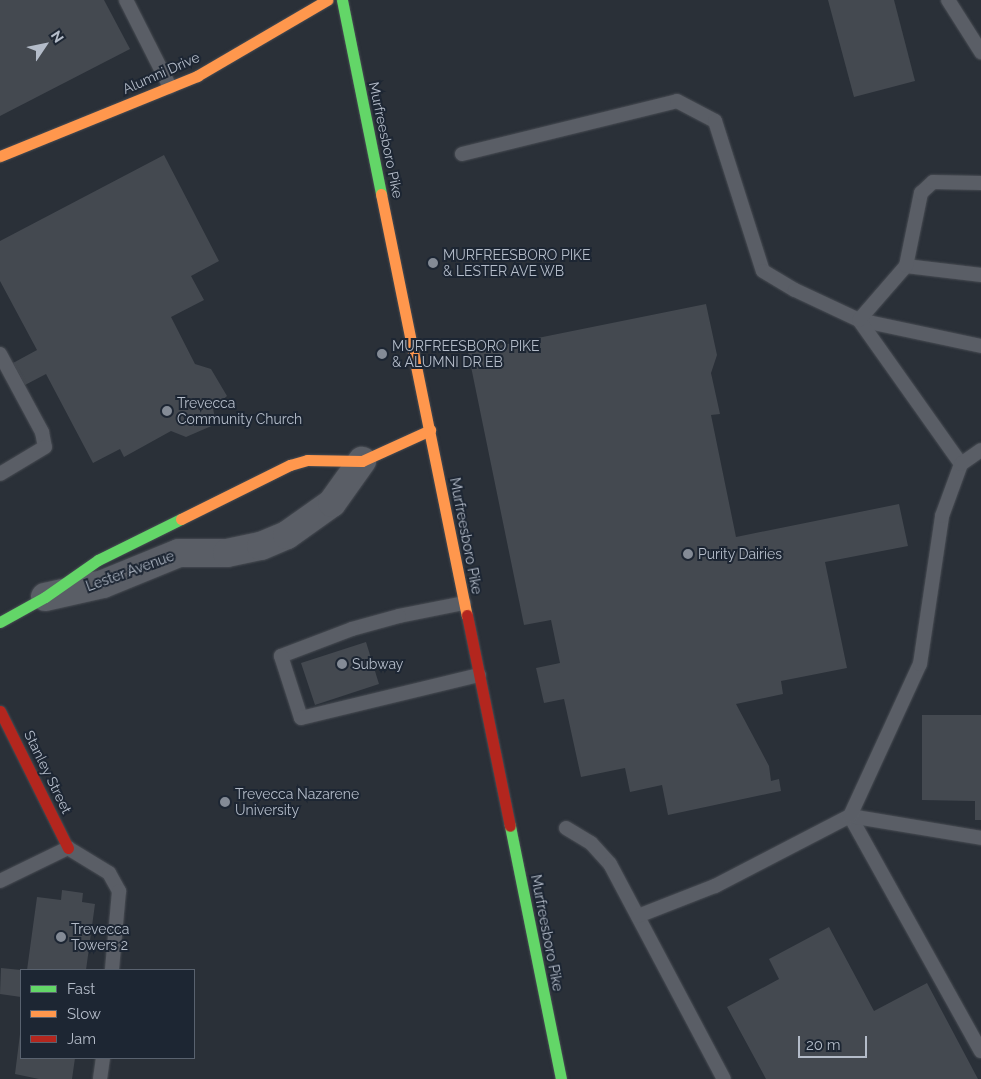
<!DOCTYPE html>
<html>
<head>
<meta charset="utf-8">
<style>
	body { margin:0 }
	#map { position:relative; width:981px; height:1079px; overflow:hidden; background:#2a3038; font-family:Raleway,sans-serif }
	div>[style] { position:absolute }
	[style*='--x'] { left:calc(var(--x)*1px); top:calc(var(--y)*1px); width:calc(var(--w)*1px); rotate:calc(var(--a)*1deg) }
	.building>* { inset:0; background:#444950 }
	.roads { filter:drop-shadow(0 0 1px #484c53) drop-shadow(0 0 1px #484c53) }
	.lane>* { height:14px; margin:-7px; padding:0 7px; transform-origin:7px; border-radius:7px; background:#5a5e66 }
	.street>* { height:28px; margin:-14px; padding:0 14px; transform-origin:14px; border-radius:14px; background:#5a5e66 }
	.fast>* { height:11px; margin:-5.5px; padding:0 5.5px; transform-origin:5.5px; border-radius:5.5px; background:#63d668 }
	.slow>* { height:11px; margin:-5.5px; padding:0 5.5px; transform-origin:5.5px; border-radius:5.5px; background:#ff974d }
	.jam>* { height:11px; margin:-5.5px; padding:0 5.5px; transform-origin:5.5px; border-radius:5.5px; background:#b3261e }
	.dots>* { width:14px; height:14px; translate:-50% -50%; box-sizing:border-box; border:2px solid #1d2633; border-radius:50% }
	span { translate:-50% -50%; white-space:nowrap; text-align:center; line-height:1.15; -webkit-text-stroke:4px #1d2633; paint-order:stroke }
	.street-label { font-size:14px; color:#b4bcc9 }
	.poi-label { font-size:14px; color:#b4bcc9 }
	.left { translate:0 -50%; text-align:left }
	.legend { position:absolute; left:20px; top:969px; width:175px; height:90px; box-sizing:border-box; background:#1d2633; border:1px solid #59626f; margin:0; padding:6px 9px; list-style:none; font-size:15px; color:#b4bcc9 }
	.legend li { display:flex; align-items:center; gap:10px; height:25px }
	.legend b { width:25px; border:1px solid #59626f }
	.north { position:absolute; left:20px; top:20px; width:50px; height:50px; -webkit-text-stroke:4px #1d2633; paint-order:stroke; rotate:56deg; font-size:14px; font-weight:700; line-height:20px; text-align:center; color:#b4bcc9 }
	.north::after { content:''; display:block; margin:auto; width:18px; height:22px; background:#b4bcc9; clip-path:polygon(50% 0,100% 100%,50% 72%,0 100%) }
	.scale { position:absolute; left:798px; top:1036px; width:69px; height:22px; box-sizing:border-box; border:2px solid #b4bcc9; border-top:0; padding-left:6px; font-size:15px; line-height:18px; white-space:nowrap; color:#b4bcc9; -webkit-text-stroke:4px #1d2633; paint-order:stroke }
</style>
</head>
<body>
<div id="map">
	<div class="building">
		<div style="clip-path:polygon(0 0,104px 0,130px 49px,0 116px)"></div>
		<div style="clip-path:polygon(828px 0,894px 0,915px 81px,854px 97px)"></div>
		<div style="clip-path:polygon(164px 155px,219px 261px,191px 276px,204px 300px,171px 317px,195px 364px,211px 369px,227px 396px,213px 408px,216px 424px,186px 437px,171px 431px,124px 457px,120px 449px,93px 463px,46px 374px,25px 385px,13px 363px,37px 350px,0 281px,0 241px)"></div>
		<div style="clip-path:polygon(706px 304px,717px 355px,711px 373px,720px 414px,711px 415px,736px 537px,899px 504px,908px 546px,825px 562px,847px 668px,781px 681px,783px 694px,736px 704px,769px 766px,771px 781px,779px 779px,781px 791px,668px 815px,662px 785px,630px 792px,625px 768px,581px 777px,564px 699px,544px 703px,536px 668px,560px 663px,551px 620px,524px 625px,468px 352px)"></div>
		<div style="clip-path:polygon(366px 642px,379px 684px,315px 705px,301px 663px)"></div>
		<div style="clip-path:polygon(922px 715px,981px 715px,981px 820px,975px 820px,975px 801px,922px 800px)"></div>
		<div style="clip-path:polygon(62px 890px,83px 893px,82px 902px,95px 904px,86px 970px,27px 970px,37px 897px,61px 900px)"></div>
		<div style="clip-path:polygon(829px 927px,874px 1011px,927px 983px,978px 1079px,766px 1079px,727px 1007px,779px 979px,769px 959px)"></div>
		<div style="clip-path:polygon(1px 968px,21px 970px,21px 997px,0 994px)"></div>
		<div style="clip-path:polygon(20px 1034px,21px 1058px,75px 1058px,72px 1079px,39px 1079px,15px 1074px)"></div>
	</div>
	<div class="roads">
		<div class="lane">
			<div style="--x:126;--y:0;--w:97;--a:63.2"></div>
			<div style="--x:948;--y:0;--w:62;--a:57.6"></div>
			<div style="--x:462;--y:154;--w:221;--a:-13.8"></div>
			<div style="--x:677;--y:101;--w:43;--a:27.8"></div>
			<div style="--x:715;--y:121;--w:157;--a:72.3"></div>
			<div style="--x:763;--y:271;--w:37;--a:31"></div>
			<div style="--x:795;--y:290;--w:71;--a:25.1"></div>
			<div style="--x:859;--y:320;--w:125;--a:12"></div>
			<div style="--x:906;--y:266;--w:76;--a:6.8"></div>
			<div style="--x:0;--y:354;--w:89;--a:61.7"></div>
			<div style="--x:42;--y:432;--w:15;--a:79"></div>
			<div style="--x:45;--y:447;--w:52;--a:149"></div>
			<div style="--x:961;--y:464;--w:176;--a:-125.3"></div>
			<div style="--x:859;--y:320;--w:72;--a:-49"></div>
			<div style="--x:906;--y:266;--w:75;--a:-78.4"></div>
			<div style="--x:921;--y:193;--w:16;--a:-43"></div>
			<div style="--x:933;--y:182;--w:48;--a:1.2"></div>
			<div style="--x:464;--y:603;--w:66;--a:168.7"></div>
			<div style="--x:399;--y:616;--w:49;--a:164.5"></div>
			<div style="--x:352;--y:629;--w:76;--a:159.2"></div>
			<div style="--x:281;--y:656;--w:65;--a:72.1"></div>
			<div style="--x:301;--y:718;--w:183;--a:-13.6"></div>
			<div style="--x:850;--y:816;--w:269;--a:60.9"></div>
			<div style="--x:850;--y:816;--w:133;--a:9.5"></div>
			<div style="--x:566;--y:828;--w:29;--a:31"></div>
			<div style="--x:591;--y:843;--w:28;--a:48"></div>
			<div style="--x:610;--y:864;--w:243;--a:62.1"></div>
			<div style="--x:0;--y:881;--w:76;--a:-25.9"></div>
			<div style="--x:68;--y:848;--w:48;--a:31.4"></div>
			<div style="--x:109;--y:873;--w:21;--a:61"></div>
			<div style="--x:119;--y:891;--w:79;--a:95.1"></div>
			<div style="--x:638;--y:916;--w:83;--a:-21.3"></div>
			<div style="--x:715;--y:886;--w:152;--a:-27.4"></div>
			<div style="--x:850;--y:816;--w:167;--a:-65.3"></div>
			<div style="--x:920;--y:664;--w:150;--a:-81.5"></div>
			<div style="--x:942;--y:516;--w:55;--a:-69.9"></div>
			<div style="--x:961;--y:464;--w:24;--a:-35"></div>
			<div style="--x:100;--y:1079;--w:21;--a:-82"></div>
		</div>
		<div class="street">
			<div style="--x:45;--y:597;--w:59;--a:-12.6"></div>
			<div style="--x:103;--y:584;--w:82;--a:-22.2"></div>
			<div style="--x:179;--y:553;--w:48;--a:0"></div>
			<div style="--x:227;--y:553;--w:35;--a:-12"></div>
			<div style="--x:261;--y:546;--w:28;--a:-23"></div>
			<div style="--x:287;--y:535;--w:55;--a:-35.4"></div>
			<div style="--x:332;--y:503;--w:52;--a:-54.5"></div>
		</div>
		<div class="fast">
			<div style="--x:342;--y:0;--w:198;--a:78.6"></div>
			<div style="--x:0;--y:622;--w:51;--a:-29.1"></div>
			<div style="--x:45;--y:597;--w:65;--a:-34.9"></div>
			<div style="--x:98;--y:560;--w:93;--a:-26.3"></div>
			<div style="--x:510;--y:826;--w:258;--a:78.6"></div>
		</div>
		<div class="slow">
			<div style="--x:0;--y:156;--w:213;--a:-22.1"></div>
			<div style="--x:197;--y:76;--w:151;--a:-30.3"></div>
			<div style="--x:381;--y:194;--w:430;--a:78.5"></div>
			<div style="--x:181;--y:519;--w:122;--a:-26.4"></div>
			<div style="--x:290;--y:465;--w:18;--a:-16"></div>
			<div style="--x:307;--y:460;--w:55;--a:1"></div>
			<div style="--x:362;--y:461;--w:75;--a:-24.5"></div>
		</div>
		<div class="jam">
			<div style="--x:467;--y:615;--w:215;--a:78.5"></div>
			<div style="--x:0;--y:711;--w:153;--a:63.6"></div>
		</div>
	</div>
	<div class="dots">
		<div style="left:433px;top:263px;background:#848b96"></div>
		<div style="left:382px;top:354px;background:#848b96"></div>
		<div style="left:167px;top:411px;background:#848b96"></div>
		<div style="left:688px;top:554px;background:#848b96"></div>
		<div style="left:342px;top:664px;background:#848b96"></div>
		<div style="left:225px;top:802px;background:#848b96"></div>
		<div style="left:61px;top:937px;background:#848b96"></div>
	</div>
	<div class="street-label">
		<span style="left:161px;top:73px;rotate:-24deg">Alumni Drive</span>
		<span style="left:386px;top:140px;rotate:78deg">Murfreesboro Pike</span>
		<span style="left:466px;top:536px;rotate:79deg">Murfreesboro Pike</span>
		<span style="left:130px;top:571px;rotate:-20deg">Lester Avenue</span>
		<span style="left:48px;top:772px;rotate:64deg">Stanley Street</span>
		<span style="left:547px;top:933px;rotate:79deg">Murfreesboro Pike</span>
	</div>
	<div class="poi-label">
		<span class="left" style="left:443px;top:263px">MURFREESBORO PIKE<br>&amp; LESTER AVE WB</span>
		<span class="left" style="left:392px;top:354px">MURFREESBORO PIKE<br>&amp; ALUMNI DR EB</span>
		<span class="left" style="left:177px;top:411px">Trevecca<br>Community Church</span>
		<span class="left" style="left:698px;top:554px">Purity Dairies</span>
		<span class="left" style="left:352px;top:664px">Subway</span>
		<span class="left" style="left:235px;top:802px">Trevecca Nazarene<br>University</span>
		<span class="left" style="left:71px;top:937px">Trevecca<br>Towers 2</span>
	</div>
	<ul class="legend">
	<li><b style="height:6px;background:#63d668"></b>Fast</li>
	<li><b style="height:6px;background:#ff974d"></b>Slow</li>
	<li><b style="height:6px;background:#b3261e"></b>Jam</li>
	</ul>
	<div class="north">N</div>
	<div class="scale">20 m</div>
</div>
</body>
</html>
